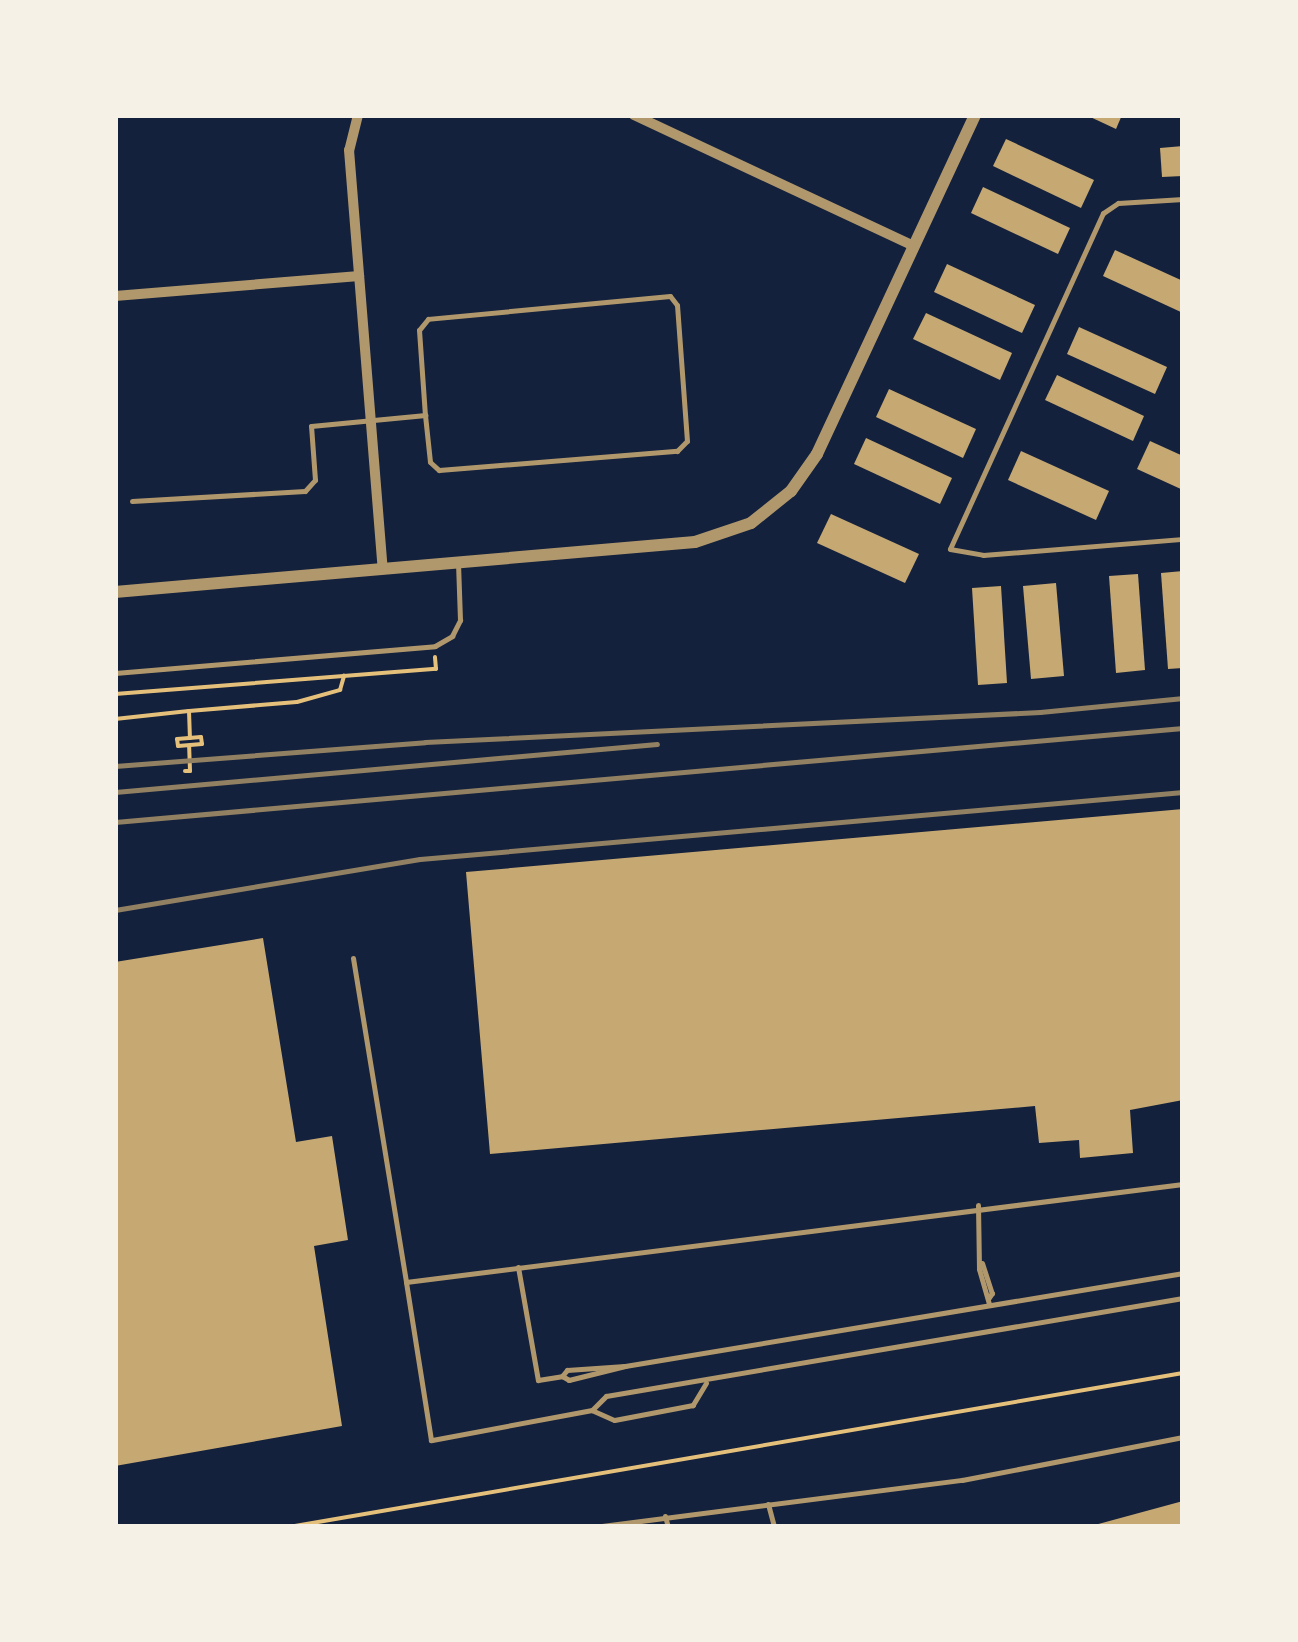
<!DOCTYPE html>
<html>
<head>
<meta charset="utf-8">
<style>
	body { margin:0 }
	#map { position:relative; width:1298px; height:1642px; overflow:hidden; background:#14213d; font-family:Cabin,sans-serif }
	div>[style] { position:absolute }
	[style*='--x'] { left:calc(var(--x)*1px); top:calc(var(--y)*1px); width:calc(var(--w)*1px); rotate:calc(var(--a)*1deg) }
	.building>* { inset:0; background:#c6a872 }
	.path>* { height:4px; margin:-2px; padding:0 2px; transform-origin:2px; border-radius:2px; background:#e5c07b }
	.service>* { height:5px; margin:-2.5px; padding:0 2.5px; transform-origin:2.5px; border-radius:2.5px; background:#b1986c }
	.minor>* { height:10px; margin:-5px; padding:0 5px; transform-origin:5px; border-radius:5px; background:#b1986c }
	.tertiary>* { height:12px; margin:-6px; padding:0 6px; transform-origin:6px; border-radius:6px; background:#b1986c }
	.rail>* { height:5px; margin:-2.5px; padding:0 2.5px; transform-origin:2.5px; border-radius:2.5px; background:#918062 }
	span { translate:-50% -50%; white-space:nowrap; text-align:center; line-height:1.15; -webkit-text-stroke:8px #f6f1e7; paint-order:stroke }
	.frame { position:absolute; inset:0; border:118px solid #f6f1e7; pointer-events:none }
</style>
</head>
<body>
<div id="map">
	<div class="building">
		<div style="clip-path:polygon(1086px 115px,1122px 115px,1116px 129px)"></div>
		<div style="clip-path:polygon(1006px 139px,1094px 180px,1081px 208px,993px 166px)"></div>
		<div style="clip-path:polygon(1183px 146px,1183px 176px,1162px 177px,1160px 148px)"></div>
		<div style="clip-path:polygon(983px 187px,1070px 228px,1058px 254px,971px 213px)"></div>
		<div style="clip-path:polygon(1115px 250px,1183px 281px,1183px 313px,1103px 276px)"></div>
		<div style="clip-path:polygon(947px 264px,1035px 305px,1022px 333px,934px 292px)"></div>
		<div style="clip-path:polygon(926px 313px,1012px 353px,1000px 380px,913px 339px)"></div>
		<div style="clip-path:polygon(1079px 327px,1167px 367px,1155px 394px,1067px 354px)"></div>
		<div style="clip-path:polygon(1057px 375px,1144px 416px,1133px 441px,1045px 400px)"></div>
		<div style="clip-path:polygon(889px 389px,976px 429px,963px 458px,876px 417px)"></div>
		<div style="clip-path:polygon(866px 438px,952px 478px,940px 504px,854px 464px)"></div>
		<div style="clip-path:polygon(1150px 441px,1183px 456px,1183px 490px,1137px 469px)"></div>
		<div style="clip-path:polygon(1021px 451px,1109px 491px,1096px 520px,1008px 480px)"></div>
		<div style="clip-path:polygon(831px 514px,919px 554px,905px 583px,817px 543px)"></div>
		<div style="clip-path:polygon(1183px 571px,1183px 668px,1168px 669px,1161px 573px)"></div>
		<div style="clip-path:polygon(1138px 574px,1145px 670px,1116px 673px,1109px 576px)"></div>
		<div style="clip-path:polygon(1056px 583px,1064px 676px,1031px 679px,1023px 586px)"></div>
		<div style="clip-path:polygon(1001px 586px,1007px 683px,978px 685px,972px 588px)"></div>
		<div style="clip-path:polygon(1183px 809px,1183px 1100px,1130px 1110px,1133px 1153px,1080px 1158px,1079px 1140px,1039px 1143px,1035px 1106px,490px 1154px,466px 872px)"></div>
		<div style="clip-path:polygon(263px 938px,296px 1142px,332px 1136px,348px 1240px,314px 1246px,342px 1426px,115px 1466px,115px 962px)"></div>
		<div style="clip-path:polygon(1183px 1501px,1183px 1527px,1091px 1527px,1091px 1526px)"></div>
	</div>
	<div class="path">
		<div style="--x:115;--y:694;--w:322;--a:-4.5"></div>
		<div style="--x:436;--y:669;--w:12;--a:-95"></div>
		<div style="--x:189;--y:711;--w:108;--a:-4.8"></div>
		<div style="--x:297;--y:702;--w:45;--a:-15.6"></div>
		<div style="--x:340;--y:690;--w:15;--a:-74"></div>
		<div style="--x:115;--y:719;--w:74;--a:-6.2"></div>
		<div style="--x:189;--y:711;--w:27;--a:88"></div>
		<div style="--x:201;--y:737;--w:7;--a:82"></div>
		<div style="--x:202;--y:744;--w:24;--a:175"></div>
		<div style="--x:178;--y:746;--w:7;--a:-98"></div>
		<div style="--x:177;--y:739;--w:24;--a:-5"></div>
		<div style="--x:185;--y:771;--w:5;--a:0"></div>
		<div style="--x:190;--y:771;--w:25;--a:-92"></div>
		<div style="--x:289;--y:1527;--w:907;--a:-9.77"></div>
	</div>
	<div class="service">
		<div style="--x:1183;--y:199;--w:65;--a:176.5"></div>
		<div style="--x:1118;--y:203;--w:18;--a:146"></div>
		<div style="--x:1103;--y:213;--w:369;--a:114.5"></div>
		<div style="--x:950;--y:549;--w:34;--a:10"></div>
		<div style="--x:983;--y:555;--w:201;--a:-4.6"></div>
		<div style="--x:132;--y:501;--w:173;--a:-3.3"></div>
		<div style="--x:305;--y:491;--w:15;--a:-48"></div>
		<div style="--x:315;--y:480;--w:54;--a:-94.2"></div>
		<div style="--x:311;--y:426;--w:115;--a:-5.5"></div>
		<div style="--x:425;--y:415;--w:47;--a:83.9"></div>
		<div style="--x:430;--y:462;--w:12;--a:42"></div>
		<div style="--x:439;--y:470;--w:239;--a:-4.6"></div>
		<div style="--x:677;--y:451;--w:14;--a:-45"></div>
		<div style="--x:687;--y:441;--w:136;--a:-94.2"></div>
		<div style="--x:677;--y:305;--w:11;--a:-128"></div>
		<div style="--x:670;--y:296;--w:243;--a:174.6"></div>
		<div style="--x:428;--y:319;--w:14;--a:129"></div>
		<div style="--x:419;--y:330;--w:85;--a:86"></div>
		<div style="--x:115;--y:673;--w:321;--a:-4.8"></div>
		<div style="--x:435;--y:646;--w:20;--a:-30"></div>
		<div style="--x:452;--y:636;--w:18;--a:-63"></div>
		<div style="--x:460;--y:620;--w:57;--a:-92"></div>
		<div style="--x:353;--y:958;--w:328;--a:80.7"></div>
		<div style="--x:978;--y:1205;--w:64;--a:89.1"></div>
		<div style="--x:979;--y:1269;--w:36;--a:74"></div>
		<div style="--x:982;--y:1263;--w:32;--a:72"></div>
		<div style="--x:992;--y:1293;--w:7;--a:124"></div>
		<div style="--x:518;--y:1267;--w:115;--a:80"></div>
		<div style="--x:538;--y:1380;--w:24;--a:-9"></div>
		<div style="--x:625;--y:1366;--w:58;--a:166"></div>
		<div style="--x:569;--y:1380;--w:8;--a:-150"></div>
		<div style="--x:562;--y:1376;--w:8;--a:-50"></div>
		<div style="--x:567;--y:1370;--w:58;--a:-3.9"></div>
		<div style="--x:625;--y:1366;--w:566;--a:-9.46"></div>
		<div style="--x:706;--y:1383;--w:26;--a:121"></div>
		<div style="--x:693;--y:1405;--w:80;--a:169.2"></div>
		<div style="--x:614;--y:1420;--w:24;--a:-156"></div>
		<div style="--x:592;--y:1410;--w:20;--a:-45"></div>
		<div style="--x:606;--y:1396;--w:585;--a:-9.64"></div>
		<div style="--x:592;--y:1410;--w:164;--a:169.4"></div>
		<div style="--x:431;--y:1440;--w:160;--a:-99"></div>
		<div style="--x:406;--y:1282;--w:783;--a:-7.19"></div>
		<div style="--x:768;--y:1504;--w:24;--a:75"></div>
		<div style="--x:665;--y:1516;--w:11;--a:75"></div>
		<div style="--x:594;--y:1527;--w:371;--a:-7.3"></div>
		<div style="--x:962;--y:1480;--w:225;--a:-11"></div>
	</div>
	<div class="minor">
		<div style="--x:358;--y:115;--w:36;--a:104"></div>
		<div style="--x:349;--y:150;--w:420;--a:85.4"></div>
		<div style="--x:634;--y:115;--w:309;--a:25.1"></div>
		<div style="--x:115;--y:296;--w:245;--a:-4.7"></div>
	</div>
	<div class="tertiary">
		<div style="--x:115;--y:592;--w:582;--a:-4.93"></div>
		<div style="--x:695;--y:542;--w:59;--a:-18.7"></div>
		<div style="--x:751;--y:523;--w:51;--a:-38.7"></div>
		<div style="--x:791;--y:491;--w:45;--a:-54.9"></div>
		<div style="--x:817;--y:454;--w:374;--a:-65"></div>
	</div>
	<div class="rail">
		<div style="--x:115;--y:766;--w:311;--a:-4.4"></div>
		<div style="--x:425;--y:742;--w:616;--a:-2.79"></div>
		<div style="--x:1040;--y:712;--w:144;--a:-5.6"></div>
		<div style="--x:115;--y:792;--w:544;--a:-5.06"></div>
		<div style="--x:115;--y:822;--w:1072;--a:-5.03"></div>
		<div style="--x:115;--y:910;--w:309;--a:-9.5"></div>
		<div style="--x:420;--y:859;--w:766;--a:-5.02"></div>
	</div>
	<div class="frame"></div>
</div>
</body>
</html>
